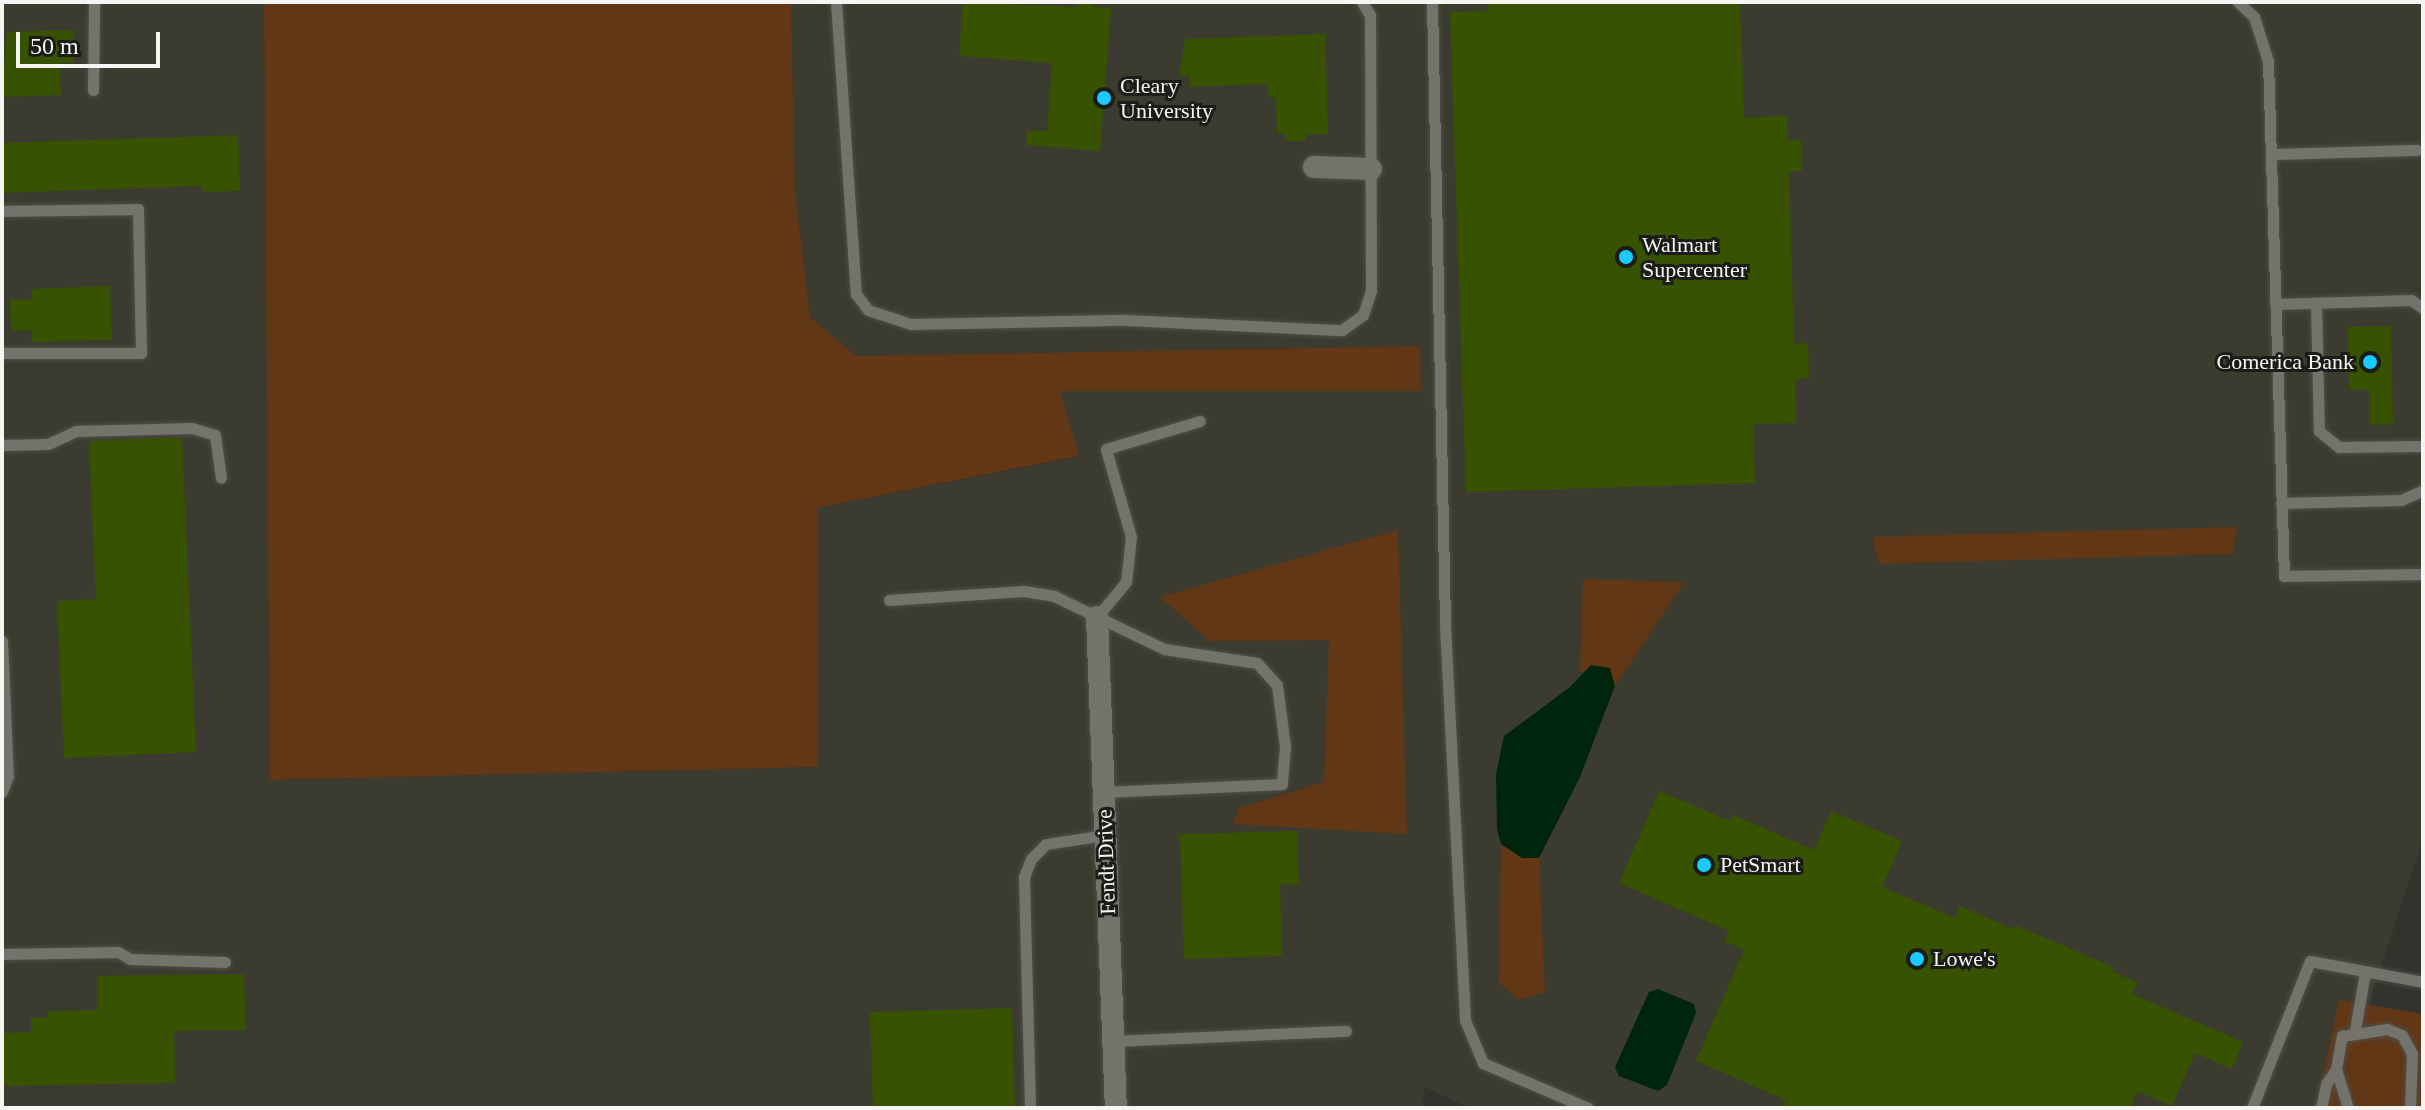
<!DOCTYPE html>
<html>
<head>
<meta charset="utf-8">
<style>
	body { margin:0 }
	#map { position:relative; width:2425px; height:1110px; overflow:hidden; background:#33332d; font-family:"Times New Roman",serif }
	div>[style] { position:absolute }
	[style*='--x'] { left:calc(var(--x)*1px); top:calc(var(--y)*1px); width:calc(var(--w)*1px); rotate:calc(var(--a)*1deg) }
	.built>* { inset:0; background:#3c3b2f }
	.green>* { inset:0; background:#613716 }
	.water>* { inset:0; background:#00250d }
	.building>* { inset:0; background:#375201 }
	.roads { filter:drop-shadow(0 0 2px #4f4f4a) drop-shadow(0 0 2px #4f4f4a) }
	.lane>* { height:11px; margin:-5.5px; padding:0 5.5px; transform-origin:5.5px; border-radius:5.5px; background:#73726b }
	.street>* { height:22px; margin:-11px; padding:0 11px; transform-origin:11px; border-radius:11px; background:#73726b }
	.dots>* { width:22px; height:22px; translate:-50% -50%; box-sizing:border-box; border:4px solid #1b1b18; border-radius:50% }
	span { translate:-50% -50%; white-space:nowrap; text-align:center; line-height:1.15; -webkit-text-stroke:6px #1b1b18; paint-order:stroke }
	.poi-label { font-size:22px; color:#f5f5f1 }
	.left { translate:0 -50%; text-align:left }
	.right { translate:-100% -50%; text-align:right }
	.street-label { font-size:22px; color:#f5f5f1 }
	.frame { position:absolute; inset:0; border:4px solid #f5f5f1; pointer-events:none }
	.scale { position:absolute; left:16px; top:32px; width:144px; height:36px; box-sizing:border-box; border:4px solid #f5f5f1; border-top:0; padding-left:10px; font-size:24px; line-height:28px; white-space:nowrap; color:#f5f5f1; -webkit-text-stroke:6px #1b1b18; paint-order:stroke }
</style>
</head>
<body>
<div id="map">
	<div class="built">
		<div style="clip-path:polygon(2px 2px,264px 2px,271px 780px,817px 767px,816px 508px,1078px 457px,1059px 391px,1420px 391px,1419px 346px,856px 356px,810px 318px,795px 190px,791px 2px,2423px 2px,2423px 839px,2335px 1108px,1471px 1108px,1424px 1087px,1423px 1108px,2px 1108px)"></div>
	</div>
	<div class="green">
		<div style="clip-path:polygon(264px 2px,791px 2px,795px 190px,810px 317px,856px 356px,1420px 346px,1421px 391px,1060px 391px,1079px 456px,817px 508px,817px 767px,270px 780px)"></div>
		<div style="clip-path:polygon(2237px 527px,2233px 554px,1879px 564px,1872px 537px)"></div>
		<div style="clip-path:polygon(1398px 530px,1407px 834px,1233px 824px,1239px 808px,1324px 782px,1329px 640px,1210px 641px,1160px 597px)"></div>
		<div style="clip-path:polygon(1583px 579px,1684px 582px,1615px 686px,1609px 668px,1580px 672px)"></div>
		<div style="clip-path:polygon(1501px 844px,1522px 858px,1539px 858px,1545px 992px,1519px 1000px,1499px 983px)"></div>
		<div style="clip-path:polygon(2339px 1000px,2423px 1014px,2423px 1108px,2316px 1108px)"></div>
	</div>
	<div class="water">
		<div style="clip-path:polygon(1591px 665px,1610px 668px,1615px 686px,1580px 777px,1539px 858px,1522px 858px,1501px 844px,1497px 829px,1496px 774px,1504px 736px,1570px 687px)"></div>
		<div style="clip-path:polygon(1658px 989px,1694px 1004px,1696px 1013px,1667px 1085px,1658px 1091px,1619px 1076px,1615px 1067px,1649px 992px)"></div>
	</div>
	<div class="building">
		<div style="clip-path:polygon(963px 2px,1077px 7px,1078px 2px,1093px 2px,1093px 7px,1111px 8px,1100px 151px,1026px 145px,1027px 130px,1047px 131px,1052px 63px,959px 56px)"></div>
		<div style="clip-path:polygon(1487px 2px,1740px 2px,1744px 118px,1787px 116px,1788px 141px,1801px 140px,1802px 171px,1789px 171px,1794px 344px,1808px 343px,1809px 378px,1795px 379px,1796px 423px,1753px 424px,1755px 483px,1466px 492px,1450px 12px,1487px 11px)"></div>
		<div style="clip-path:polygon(73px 30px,74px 63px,60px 63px,61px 95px,2px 97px,7px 32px)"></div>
		<div style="clip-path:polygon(1325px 34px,1328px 134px,1306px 135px,1306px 141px,1285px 141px,1285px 133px,1277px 134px,1276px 97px,1268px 97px,1267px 84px,1190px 87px,1190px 76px,1179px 77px,1185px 39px)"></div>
		<div style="clip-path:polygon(238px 135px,240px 191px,203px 192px,202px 186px,2px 193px,2px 143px)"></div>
		<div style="clip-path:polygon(110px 286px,112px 340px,32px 342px,31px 330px,11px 331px,10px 300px,32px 299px,31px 289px)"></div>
		<div style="clip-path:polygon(2391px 326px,2393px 424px,2370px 425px,2370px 390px,2349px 390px,2348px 327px)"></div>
		<div style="clip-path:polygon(182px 437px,196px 752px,64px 758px,57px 601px,96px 599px,89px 441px)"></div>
		<div style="clip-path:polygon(1659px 791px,1730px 821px,1733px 815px,1814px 850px,1831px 811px,1902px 841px,1882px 887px,1955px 918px,1960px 906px,2013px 929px,2015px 925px,2115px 968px,2113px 972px,2137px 982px,2132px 994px,2243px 1042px,2232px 1069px,2195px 1053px,2172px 1106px,2137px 1091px,2130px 1108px,1782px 1108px,1786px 1100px,1696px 1061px,1744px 950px,1724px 941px,1729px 931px,1619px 883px)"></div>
		<div style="clip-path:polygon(1297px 831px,1299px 884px,1280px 885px,1282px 956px,1184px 959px,1180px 834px)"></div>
		<div style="clip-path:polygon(244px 974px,246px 1030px,174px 1031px,175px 1083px,4px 1086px,2px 1033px,31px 1032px,31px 1018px,48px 1017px,48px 1011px,98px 1010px,97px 976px)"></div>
		<div style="clip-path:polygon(1012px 1008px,1015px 1108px,873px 1108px,870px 1012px)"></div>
	</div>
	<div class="roads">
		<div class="lane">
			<div style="--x:836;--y:2;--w:293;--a:86.1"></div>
			<div style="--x:856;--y:294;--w:20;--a:53"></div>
			<div style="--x:868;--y:310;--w:45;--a:18"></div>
			<div style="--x:911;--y:324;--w:215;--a:-1.1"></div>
			<div style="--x:1126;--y:320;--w:216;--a:2.7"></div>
			<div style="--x:1342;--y:330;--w:26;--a:-36"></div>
			<div style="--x:1363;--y:315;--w:25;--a:-72"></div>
			<div style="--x:1371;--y:291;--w:276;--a:-90.2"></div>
			<div style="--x:1370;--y:15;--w:15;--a:-122"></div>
			<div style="--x:1432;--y:2;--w:623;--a:88.8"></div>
			<div style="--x:1445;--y:625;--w:396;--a:87.1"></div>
			<div style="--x:1465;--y:1020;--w:47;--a:67.3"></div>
			<div style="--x:1483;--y:1063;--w:114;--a:23.2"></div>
			<div style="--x:2238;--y:2;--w:22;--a:43"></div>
			<div style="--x:2254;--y:17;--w:46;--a:72.3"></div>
			<div style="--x:2268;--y:61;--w:515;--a:88.22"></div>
			<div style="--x:2284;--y:576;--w:139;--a:-0.8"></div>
			<div style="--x:93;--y:90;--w:88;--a:-89.3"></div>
			<div style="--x:2271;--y:154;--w:146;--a:-1.6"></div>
			<div style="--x:2;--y:211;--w:136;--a:-0.8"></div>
			<div style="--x:138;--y:209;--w:144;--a:88.8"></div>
			<div style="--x:141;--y:353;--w:139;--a:180"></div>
			<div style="--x:2316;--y:303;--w:128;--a:88.7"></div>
			<div style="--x:2319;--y:431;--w:26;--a:39"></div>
			<div style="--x:2339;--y:447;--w:84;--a:-0.7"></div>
			<div style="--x:2275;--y:304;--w:136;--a:-1.7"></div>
			<div style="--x:2411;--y:300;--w:14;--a:34"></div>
			<div style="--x:2;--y:445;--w:46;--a:-1.2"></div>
			<div style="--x:48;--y:444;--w:31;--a:-25"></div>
			<div style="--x:76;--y:431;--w:116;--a:-1.5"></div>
			<div style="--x:192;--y:428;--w:24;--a:17"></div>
			<div style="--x:215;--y:435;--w:43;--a:82.1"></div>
			<div style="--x:2281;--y:503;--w:120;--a:-1.4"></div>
			<div style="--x:2401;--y:500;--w:24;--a:-24"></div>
			<div style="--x:889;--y:600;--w:135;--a:-3.8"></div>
			<div style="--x:1024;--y:591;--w:30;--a:9"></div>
			<div style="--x:1054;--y:596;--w:122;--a:25.7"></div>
			<div style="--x:1164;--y:649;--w:94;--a:8.6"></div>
			<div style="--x:1257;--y:663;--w:30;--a:48"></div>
			<div style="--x:1277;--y:685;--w:63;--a:82.6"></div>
			<div style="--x:1285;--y:747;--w:37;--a:95"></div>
			<div style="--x:1282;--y:784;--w:178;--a:177.4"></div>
			<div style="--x:1097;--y:617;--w:45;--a:-50.4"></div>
			<div style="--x:1126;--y:582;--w:45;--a:-83.7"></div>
			<div style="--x:1131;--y:537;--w:91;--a:-105.9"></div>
			<div style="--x:1106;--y:449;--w:98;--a:-16.6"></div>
			<div style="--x:2;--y:641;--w:135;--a:87.5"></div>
			<div style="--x:8;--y:776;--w:17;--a:111"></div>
			<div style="--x:2;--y:954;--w:116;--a:-1"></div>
			<div style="--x:118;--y:952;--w:14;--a:30"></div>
			<div style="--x:130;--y:959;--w:95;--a:1.8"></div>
			<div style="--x:2355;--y:1030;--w:59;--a:-80.2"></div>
			<div style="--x:1113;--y:1041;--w:233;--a:-2.5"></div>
			<div style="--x:1030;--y:1108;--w:231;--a:-91.5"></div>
			<div style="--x:1024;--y:877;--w:19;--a:-69"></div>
			<div style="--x:1031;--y:859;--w:21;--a:-45"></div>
			<div style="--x:1046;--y:844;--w:60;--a:-8.7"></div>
			<div style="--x:2252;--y:1108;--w:158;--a:-68.5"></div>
			<div style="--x:2310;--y:961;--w:115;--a:10.5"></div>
			<div style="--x:2321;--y:1108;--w:25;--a:-78"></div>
			<div style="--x:2326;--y:1084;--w:18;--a:-56"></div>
			<div style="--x:2348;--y:1108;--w:41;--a:-107.1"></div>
			<div style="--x:2336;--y:1069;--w:34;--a:-80"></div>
			<div style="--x:2342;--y:1036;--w:46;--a:-8.8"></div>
			<div style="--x:2387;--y:1029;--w:16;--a:22"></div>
			<div style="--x:2402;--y:1035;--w:21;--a:62"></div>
			<div style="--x:2412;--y:1054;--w:54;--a:92.1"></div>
		</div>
		<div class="street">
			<div style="--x:1314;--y:167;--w:57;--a:2"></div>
			<div style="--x:1097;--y:617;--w:491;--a:87.8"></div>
		</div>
	</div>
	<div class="dots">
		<div style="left:1104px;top:98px;background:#1bcafc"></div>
		<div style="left:1626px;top:257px;background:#1bcafc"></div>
		<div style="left:2370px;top:362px;background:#1bcafc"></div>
		<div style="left:1704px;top:865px;background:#1bcafc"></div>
		<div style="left:1917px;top:959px;background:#1bcafc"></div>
	</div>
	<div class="poi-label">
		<span class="left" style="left:1120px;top:98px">Cleary<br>University</span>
		<span class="left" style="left:1642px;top:257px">Walmart<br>Supercenter</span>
		<span class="right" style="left:2354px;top:362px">Comerica Bank</span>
		<span class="left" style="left:1720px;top:865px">PetSmart</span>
		<span class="left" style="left:1933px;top:959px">Lowe's</span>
	</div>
	<div class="street-label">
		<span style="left:1106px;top:862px;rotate:-92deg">Fendt Drive</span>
	</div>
	<div class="frame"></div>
	<div class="scale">50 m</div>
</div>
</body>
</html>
